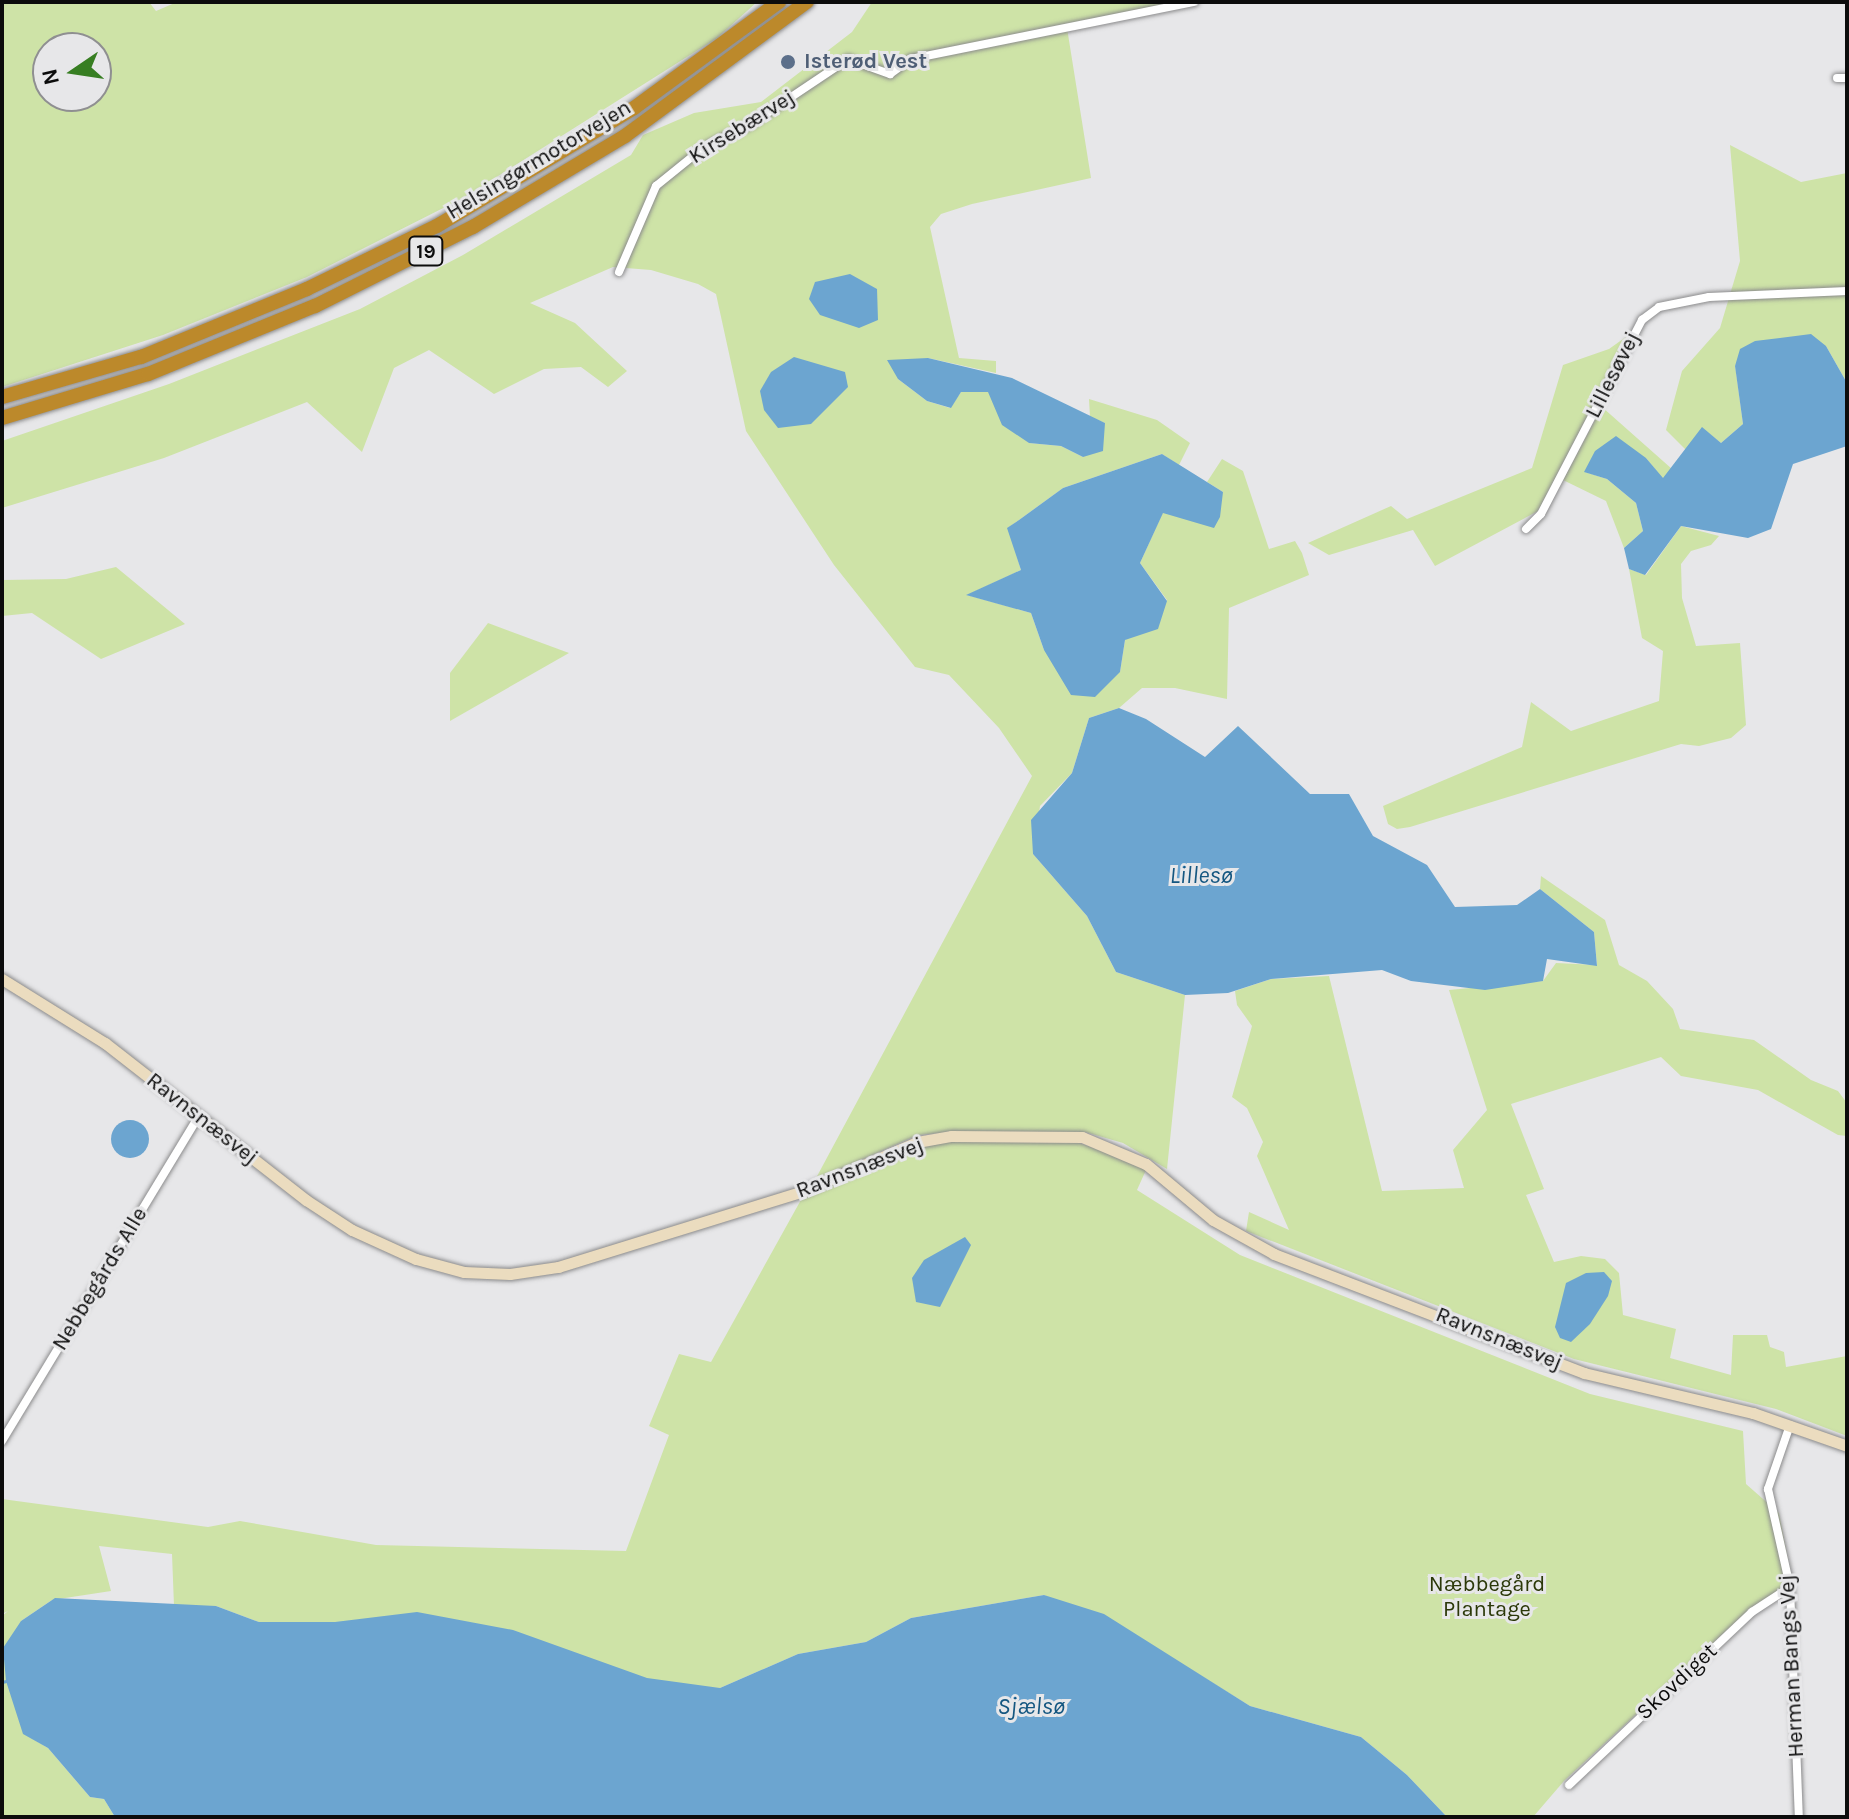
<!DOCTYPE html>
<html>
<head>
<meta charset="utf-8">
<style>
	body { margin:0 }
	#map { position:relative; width:1849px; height:1819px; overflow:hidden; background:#e7e7e9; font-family:Karla,sans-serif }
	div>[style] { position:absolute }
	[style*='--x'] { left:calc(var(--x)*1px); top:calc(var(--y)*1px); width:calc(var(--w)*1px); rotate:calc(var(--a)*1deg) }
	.green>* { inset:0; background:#cee3a7 }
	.water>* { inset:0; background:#6ca5d0 }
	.round { border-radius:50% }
	.stream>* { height:3px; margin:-1.5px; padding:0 1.5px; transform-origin:1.5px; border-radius:1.5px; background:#6ca5d0 }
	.roads { filter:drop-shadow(0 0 2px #8b8b8c) drop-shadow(0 0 2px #8b8b8c) }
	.street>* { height:8px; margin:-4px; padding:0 4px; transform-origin:4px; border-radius:4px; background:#fff }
	.secondary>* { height:11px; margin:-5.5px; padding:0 5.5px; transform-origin:5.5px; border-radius:5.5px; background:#ebdcbf }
	.highway>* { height:14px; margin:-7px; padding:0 7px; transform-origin:7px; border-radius:7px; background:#bc892b }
	.dots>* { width:22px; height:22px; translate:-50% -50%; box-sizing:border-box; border:4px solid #e7e7e9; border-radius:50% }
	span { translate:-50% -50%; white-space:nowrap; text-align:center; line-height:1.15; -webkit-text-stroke:6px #e7e7e9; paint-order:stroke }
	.shield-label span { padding:2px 6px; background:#e7e7e9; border:2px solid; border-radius:6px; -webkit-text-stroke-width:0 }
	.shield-label { font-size:20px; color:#0c0c0c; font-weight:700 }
	.service-label { font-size:22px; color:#4e5e75; font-weight:700 }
	.left { translate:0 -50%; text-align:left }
	.street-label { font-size:22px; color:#0c0c0c }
	.park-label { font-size:22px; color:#2b3808 }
	.water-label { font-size:24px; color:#155781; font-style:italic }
	.frame { position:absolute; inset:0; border:4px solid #0c0c0c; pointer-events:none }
	.north { position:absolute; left:32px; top:32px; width:80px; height:80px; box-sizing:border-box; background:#e7e7e9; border:2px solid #8f8f91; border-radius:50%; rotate:257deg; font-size:22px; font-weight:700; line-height:32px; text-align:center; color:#0c0c0c }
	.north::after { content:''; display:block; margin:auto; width:28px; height:36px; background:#377e22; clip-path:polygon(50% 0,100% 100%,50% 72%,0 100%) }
</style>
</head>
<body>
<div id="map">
	<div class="green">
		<div style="clip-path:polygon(evenodd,2px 2px,149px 2px,156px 11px,177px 2px,757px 2px,717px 38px,463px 198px,307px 277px,163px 335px,2px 387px,2px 2px,48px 48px,96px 48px,96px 96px,48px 96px,48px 48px)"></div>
		<div style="clip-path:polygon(872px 2px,1178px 2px,1067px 28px,1091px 178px,972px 204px,941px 214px,930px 227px,959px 358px,996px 361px,996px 373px,928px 358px,898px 379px,927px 401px,950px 408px,961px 392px,989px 392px,1029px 443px,1061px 446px,1083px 457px,1105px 423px,1090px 417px,1089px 399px,1157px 420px,1190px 443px,1179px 465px,1162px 454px,1063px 488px,1008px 528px,1021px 570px,967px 595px,1031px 613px,1044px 650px,1120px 672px,1125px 640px,1167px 600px,1140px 563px,1163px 512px,1223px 492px,1207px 482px,1222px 459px,1243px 471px,1269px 549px,1295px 541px,1302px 553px,1309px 575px,1229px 608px,1227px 699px,1175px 688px,1142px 688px,1119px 708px,1089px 718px,1072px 773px,1040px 806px,1033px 854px,1087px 916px,1116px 972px,1185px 995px,1167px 1169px,1123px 1143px,1085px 1132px,952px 1132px,918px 1135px,815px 1180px,1032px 776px,999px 728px,949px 675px,915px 667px,834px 565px,746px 431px,716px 294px,698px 284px,651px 270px,613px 267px,530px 303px,575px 323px,627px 371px,608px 387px,581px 367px,544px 369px,494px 394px,429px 350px,394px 368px,362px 452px,307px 402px,164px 458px,2px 508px,2px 441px,169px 384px,360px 309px,463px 255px,631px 155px,643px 135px,694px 113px,761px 102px,852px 32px)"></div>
		<div style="clip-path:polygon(1730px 145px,1801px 182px,1847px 173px,1847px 383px,1826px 346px,1735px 365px,1743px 424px,1721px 443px,1702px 428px,1687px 451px,1666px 430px,1682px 371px,1720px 328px,1740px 261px)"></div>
		<div style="clip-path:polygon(1630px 334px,1538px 511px,1435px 566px,1413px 530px,1329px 555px,1308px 543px,1391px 506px,1407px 519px,1532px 468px,1563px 365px,1609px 349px)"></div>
		<div style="clip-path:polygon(1602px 407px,1672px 469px,1663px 479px,1646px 458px,1585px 472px,1607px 479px,1636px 503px,1643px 531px,1624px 548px,1606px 501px,1563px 480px)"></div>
		<div style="clip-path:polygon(1681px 526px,1719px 536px,1711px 545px,1691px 551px,1681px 564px,1682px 598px,1696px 646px,1740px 643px,1746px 725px,1731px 738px,1699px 746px,1681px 744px,1410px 827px,1397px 829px,1388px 824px,1383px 806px,1522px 747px,1531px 702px,1571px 731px,1659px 701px,1663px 651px,1642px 638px,1629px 569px,1646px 575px)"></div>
		<div style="clip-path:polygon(116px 567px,185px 624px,101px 659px,32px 613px,2px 616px,2px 580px,66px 579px)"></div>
		<div style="clip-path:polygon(488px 623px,569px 653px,450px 721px,450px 673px)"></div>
		<div style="clip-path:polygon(1541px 876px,1605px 920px,1619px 965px,1647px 981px,1673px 1009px,1680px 1029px,1754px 1040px,1811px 1080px,1838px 1091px,1847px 1103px,1847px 1136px,1838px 1135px,1758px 1090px,1681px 1076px,1661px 1057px,1511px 1104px,1544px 1189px,1526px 1195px,1554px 1262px,1581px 1256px,1605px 1259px,1619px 1273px,1623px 1315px,1676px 1329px,1670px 1358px,1731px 1375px,1733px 1335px,1767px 1335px,1770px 1347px,1784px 1352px,1786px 1367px,1847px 1356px,1847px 1436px,1776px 1409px,1574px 1359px,1246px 1231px,1249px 1212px,1289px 1230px,1257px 1156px,1263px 1142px,1247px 1108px,1232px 1097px,1252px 1026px,1237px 1005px,1235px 991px,1271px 979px,1329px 976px,1382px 1191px,1464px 1188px,1453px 1150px,1487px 1110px,1449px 990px,1543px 981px,1556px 963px,1597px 965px,1594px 932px,1540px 889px)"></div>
		<div style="clip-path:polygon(953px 1141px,1079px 1143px,1112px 1154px,1146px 1170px,1137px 1190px,1240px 1255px,1590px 1394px,1743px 1431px,1746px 1484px,1779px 1513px,1793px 1585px,1753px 1606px,1564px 1781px,1533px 1817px,1447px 1817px,1407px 1775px,1361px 1737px,1250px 1706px,1190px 1669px,1044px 1595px,911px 1618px,866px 1642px,798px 1654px,720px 1688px,693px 1687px,335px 1622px,259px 1622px,216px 1606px,174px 1606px,172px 1554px,99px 1546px,111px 1591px,52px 1600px,21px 1621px,23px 1733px,48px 1748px,90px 1797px,104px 1799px,115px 1817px,2px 1817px,2px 1616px,8px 1611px,2px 1614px,2px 1499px,208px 1527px,240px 1521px,376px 1545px,626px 1551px,669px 1435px,649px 1426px,679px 1354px,711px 1362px,802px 1198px,922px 1146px)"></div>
	</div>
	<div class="water">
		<div style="clip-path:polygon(850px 274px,877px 289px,878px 320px,859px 328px,820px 315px,809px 299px,815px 282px)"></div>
		<div style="clip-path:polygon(1811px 334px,1826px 346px,1847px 383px,1847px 446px,1793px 464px,1771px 529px,1748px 538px,1681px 526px,1645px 575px,1629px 569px,1624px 548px,1643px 531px,1636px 503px,1607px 479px,1584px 472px,1595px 451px,1616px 436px,1646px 458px,1663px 478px,1702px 427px,1721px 443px,1743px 424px,1735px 366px,1740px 349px,1755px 341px)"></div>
		<div style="clip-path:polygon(794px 357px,845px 372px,848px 387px,811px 424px,778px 428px,764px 410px,760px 391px,771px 372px)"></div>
		<div style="clip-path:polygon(928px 358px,1012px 378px,1105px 423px,1103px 451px,1083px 457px,1061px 446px,1029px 443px,1002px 425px,988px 392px,961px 392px,951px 408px,927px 401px,898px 379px,887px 360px)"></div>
		<div style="clip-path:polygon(1162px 454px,1223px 492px,1220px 517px,1214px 528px,1163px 513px,1140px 563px,1167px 601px,1158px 629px,1125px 640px,1120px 672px,1095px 697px,1071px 695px,1044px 650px,1031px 613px,966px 595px,1021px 570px,1007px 528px,1019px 520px,1063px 488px)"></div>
		<div style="clip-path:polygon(1119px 708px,1146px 719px,1205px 757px,1238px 726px,1310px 794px,1349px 794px,1373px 836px,1427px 865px,1455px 907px,1517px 905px,1540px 889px,1594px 932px,1597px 966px,1547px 959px,1543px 981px,1485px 990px,1411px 981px,1382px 970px,1271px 979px,1228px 993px,1185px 995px,1116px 972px,1087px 916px,1033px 854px,1031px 820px,1072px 773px,1089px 718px)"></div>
		<div class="round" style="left:111px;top:1120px;width:38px;height:38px"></div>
		<div style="clip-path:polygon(965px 1237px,971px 1245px,940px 1307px,916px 1302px,912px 1278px,924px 1260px)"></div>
		<div style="clip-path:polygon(1604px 1272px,1612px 1281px,1608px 1296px,1590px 1324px,1571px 1342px,1560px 1338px,1555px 1327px,1566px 1283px,1586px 1273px)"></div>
		<div style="clip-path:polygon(1044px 1595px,1104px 1614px,1250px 1706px,1361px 1737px,1407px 1775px,1447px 1817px,115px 1817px,104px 1799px,90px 1797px,48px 1748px,23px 1734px,6px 1681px,3px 1648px,21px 1621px,55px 1598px,216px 1606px,259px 1622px,335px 1622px,417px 1612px,513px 1630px,647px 1678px,720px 1688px,798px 1654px,866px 1642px,911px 1618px)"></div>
	</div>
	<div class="stream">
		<div style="--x:2;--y:1682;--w:4;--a:-14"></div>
	</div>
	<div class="roads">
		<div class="street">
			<div style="--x:1837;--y:78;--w:10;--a:0"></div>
			<div style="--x:619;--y:272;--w:94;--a:-66.7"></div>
			<div style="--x:656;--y:186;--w:60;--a:-39"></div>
			<div style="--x:703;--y:148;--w:54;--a:-26.6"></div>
			<div style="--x:751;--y:124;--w:117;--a:-33.8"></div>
			<div style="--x:848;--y:59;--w:45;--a:19.7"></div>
			<div style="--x:890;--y:74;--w:26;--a:-36"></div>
			<div style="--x:911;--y:59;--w:289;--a:-11.4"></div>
			<div style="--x:1526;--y:529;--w:21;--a:-45"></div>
			<div style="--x:1541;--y:514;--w:219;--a:-62.5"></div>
			<div style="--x:1642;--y:320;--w:21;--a:-37"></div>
			<div style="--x:1659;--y:307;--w:51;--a:-11.3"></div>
			<div style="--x:1709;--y:297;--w:138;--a:-2.5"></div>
			<div style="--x:1790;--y:1425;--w:68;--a:109"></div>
			<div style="--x:1768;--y:1489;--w:100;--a:77.3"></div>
			<div style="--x:1790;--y:1587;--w:230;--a:87.8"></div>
			<div style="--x:2;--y:1441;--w:379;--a:-58.8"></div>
			<div style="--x:1569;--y:1785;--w:252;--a:-43.4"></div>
			<div style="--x:1752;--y:1612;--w:45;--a:-33.3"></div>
		</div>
		<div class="secondary">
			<div style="--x:2;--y:979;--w:121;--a:31.9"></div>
			<div style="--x:105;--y:1043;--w:255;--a:38"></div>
			<div style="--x:306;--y:1200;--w:55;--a:33.1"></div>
			<div style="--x:352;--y:1230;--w:70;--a:24.4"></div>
			<div style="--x:416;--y:1259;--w:50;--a:15.2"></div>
			<div style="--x:464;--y:1272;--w:46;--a:2.5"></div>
			<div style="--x:510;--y:1274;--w:49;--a:-8.3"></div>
			<div style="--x:558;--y:1267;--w:257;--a:-17.2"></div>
			<div style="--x:803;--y:1191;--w:124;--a:-23.3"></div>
			<div style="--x:917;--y:1142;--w:35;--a:-10"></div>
			<div style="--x:951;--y:1136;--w:131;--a:0.4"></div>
			<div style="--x:1082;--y:1137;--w:69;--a:22.9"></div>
			<div style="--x:1146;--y:1164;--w:87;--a:39.9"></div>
			<div style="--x:1213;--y:1220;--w:70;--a:29.1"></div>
			<div style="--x:1274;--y:1254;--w:332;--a:21"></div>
			<div style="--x:1584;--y:1373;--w:174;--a:13.3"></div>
			<div style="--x:1753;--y:1413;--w:100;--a:19.3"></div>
		</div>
		<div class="highway">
			<div style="--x:2;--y:397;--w:145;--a:-16.1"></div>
			<div style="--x:141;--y:357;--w:179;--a:-22.3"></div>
			<div style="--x:307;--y:289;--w:144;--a:-25.9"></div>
			<div style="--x:437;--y:226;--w:230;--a:-30.9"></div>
			<div style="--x:634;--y:108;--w:180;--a:-36.2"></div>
			<div style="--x:2;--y:418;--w:152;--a:-16.8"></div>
			<div style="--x:148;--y:374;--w:180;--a:-22.2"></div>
			<div style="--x:315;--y:306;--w:177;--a:-26.6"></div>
			<div style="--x:473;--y:227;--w:177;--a:-30.9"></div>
			<div style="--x:625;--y:136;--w:226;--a:-36.4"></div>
		</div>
	</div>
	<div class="dots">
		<div style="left:788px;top:62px;background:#5c6f8a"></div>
	</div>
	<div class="shield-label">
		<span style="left:426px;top:251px">19</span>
	</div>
	<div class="service-label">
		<span class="left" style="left:804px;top:62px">Isterød Vest</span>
	</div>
	<div class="street-label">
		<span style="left:742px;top:127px;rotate:-32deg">Kirsebærvej</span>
		<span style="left:539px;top:160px;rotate:-31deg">Helsingørmotorvejen</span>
		<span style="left:1613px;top:375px;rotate:-63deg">Lillesøvej</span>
		<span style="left:202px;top:1119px;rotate:38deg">Ravnsnæsvej</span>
		<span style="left:860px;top:1168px;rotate:-21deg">Ravnsnæsvej</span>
		<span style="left:100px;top:1279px;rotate:-59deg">Nebbegårds Alle</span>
		<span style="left:1499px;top:1339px;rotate:22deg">Ravnsnæsvej</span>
		<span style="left:1792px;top:1666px;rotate:-93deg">Herman Bangs Vej</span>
		<span style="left:1677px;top:1682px;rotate:-43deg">Skovdiget</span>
	</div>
	<div class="park-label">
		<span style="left:1487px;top:1597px">Næbbegård<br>Plantage</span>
	</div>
	<div class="water-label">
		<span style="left:1201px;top:876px">Lillesø</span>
		<span style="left:1031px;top:1707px">Sjælsø</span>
	</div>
	<div class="frame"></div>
	<div class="north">N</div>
</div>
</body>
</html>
